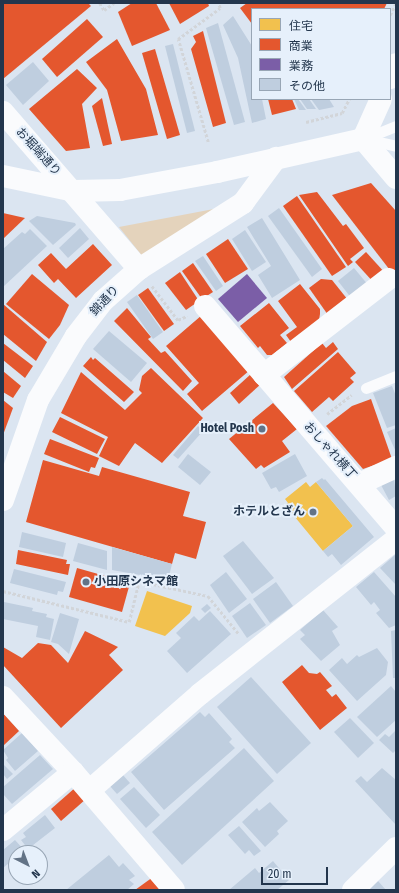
<!DOCTYPE html>
<html>
<head>
<meta charset="utf-8">
<style>
	body { margin:0 }
	#map { position:relative; width:399px; height:893px; overflow:hidden; background:#dbe5f1; font-family:"Fira Sans Condensed","Noto Sans JP",sans-serif }
	div>[style] { position:absolute }
	[style*='--x'] { left:calc(var(--x)*1px); top:calc(var(--y)*1px); width:calc(var(--w)*1px); rotate:calc(var(--a)*1deg) }
	.green>* { inset:0; background:#e4d3bc }
	.homes>* { inset:0; background:#f2c14e }
	.shops>* { inset:0; background:#e4572e }
	.offices>* { inset:0; background:#7b5ea7 }
	.building>* { inset:0; background:#bfcedf }
	.path>* { height:2.5px; margin-top:-1.25px; transform-origin:0; background:repeating-linear-gradient(90deg,#d2d5d9 0 3px,transparent 0 5px) }
	.lane>* { height:11px; margin:-5.5px; padding:0 5.5px; transform-origin:5.5px; border-radius:5.5px; background:#fafbfd }
	.street>* { height:22px; margin:-11px; padding:0 11px; transform-origin:11px; border-radius:11px; background:#fafbfd }
	.secondary>* { height:22px; margin:-11px; padding:0 11px; transform-origin:11px; border-radius:11px; background:#fafbfd }
	.dots>* { width:11px; height:11px; translate:-50% -50%; box-sizing:border-box; border:2px solid #e6f0fb; border-radius:50% }
	span { translate:-50% -50%; white-space:nowrap; text-align:center; line-height:1.15; -webkit-text-stroke:4px #e6f0fb; paint-order:stroke }
	.street-label { font-size:12px; color:#23364d }
	.poi-label { font-size:12px; color:#23364d; font-weight:700 }
	.right { translate:-100% -50%; text-align:right }
	.left { translate:0 -50%; text-align:left }
	.frame { position:absolute; inset:0; border:4px solid #23364d; pointer-events:none }
	.legend { position:absolute; left:251px; top:8px; width:140px; height:92px; box-sizing:border-box; background:#e6f0fb; border:1px solid #98a6b5; margin:0; padding:5px 7px; list-style:none; font-size:12px; color:#23364d }
	.legend li { display:flex; align-items:center; gap:8px; height:20px }
	.legend b { width:20px; border:1px solid #98a6b5 }
	.north { position:absolute; left:8px; top:845px; width:40px; height:40px; box-sizing:border-box; background:#e6f0fb; border:1px solid #98a6b5; border-radius:50%; rotate:138deg; font-size:11px; font-weight:700; line-height:16px; text-align:center; color:#23364d }
	.north::after { content:''; display:block; margin:auto; width:14px; height:18px; background:#637386; clip-path:polygon(50% 0,100% 100%,50% 72%,0 100%) }
	.scale { position:absolute; left:261px; top:867px; width:67px; height:18px; box-sizing:border-box; border:2px solid #23364d; border-top:0; padding-left:5px; font-size:12px; line-height:14px; white-space:nowrap; color:#23364d; -webkit-text-stroke:3px #e6f0fb; paint-order:stroke }
</style>
</head>
<body>
<div id="map">
	<div class="green">
		<div style="clip-path:polygon(219px 208px,143px 257px,119px 227px)"></div>
	</div>
	<div class="homes">
		<div style="clip-path:polygon(306px 482px,310px 487px,316px 482px,353px 526px,323px 551px,285px 505px,288px 503px,285px 499px)"></div>
		<div style="clip-path:polygon(147px 591px,192px 606px,190px 613px,165px 636px,135px 626px)"></div>
	</div>
	<div class="shops">
		<div style="clip-path:polygon(3px 3px,88px 3px,91px 6px,3px 79px)"></div>
		<div style="clip-path:polygon(132px 3px,156px 3px,170px 30px,132px 46px,118px 12px)"></div>
		<div style="clip-path:polygon(169px 3px,208px 3px,209px 6px,180px 24px)"></div>
		<div style="clip-path:polygon(247px 3px,387px 3px,384px 9px,252px 9px,252px 24px,240px 8px)"></div>
		<div style="clip-path:polygon(87px 19px,103px 37px,57px 77px,42px 59px)"></div>
		<div style="clip-path:polygon(203px 31px,226px 123px,213px 127px,191px 49px,196px 42px,193px 36px)"></div>
		<div style="clip-path:polygon(117px 39px,146px 89px,158px 135px,121px 141px,107px 90px,86px 62px)"></div>
		<div style="clip-path:polygon(155px 49px,180px 135px,167px 139px,142px 53px)"></div>
		<div style="clip-path:polygon(77px 69px,97px 88px,82px 104px,90px 148px,66px 151px,29px 109px)"></div>
		<div style="clip-path:polygon(102px 98px,112px 144px,103px 146px,92px 106px)"></div>
		<div style="clip-path:polygon(268px 99px,292px 99px,296px 109px,272px 115px)"></div>
		<div style="clip-path:polygon(371px 183px,396px 211px,396px 278px,332px 195px)"></div>
		<div style="clip-path:polygon(317px 192px,343px 226px,346px 224px,364px 248px,350px 259px,353px 262px,348px 266px,299px 195px)"></div>
		<div style="clip-path:polygon(297px 196px,346px 267px,332px 276px,283px 206px)"></div>
		<div style="clip-path:polygon(3px 213px,25px 218px,3px 239px)"></div>
		<div style="clip-path:polygon(228px 239px,248px 269px,225px 283px,206px 254px)"></div>
		<div style="clip-path:polygon(93px 244px,112px 265px,76px 298px,58px 279px,54px 283px,38px 265px,51px 253px,66px 269px)"></div>
		<div style="clip-path:polygon(366px 252px,386px 274px,375px 284px,355px 262px)"></div>
		<div style="clip-path:polygon(193px 263px,213px 292px,202px 299px,182px 271px)"></div>
		<div style="clip-path:polygon(180px 272px,199px 301px,186px 310px,165px 283px)"></div>
		<div style="clip-path:polygon(32px 274px,69px 305px,60px 325px,49px 339px,6px 304px)"></div>
		<div style="clip-path:polygon(321px 279px,332px 280px,348px 300px,328px 315px,309px 288px)"></div>
		<div style="clip-path:polygon(300px 284px,320px 309px,320px 314px,319px 320px,291px 342px,286px 335px,297px 327px,278px 301px)"></div>
		<div style="clip-path:polygon(148px 288px,174px 324px,164px 331px,138px 295px)"></div>
		<div style="clip-path:polygon(269px 303px,289px 328px,280px 335px,287px 343px,272px 355px,267px 355px,260px 346px,258px 348px,240px 326px)"></div>
		<div style="clip-path:polygon(3px 304px,47px 342px,36px 361px,3px 334px)"></div>
		<div style="clip-path:polygon(127px 308px,151px 337px,148px 339px,161px 353px,165px 351px,192px 381px,183px 391px,114px 321px)"></div>
		<div style="clip-path:polygon(202px 315px,250px 370px,202px 411px,187px 394px,199px 383px,166px 346px)"></div>
		<div style="clip-path:polygon(333px 342px,338px 349px,292px 389px,284px 377px,322px 343px,326px 348px)"></div>
		<div style="clip-path:polygon(3px 343px,33px 366px,25px 378px,3px 360px)"></div>
		<div style="clip-path:polygon(338px 352px,356px 373px,350px 378px,354px 382px,333px 401px,329px 397px,312px 412px,294px 391px)"></div>
		<div style="clip-path:polygon(91px 357px,93px 360px,95px 358px,134px 392px,124px 402px,83px 366px)"></div>
		<div style="clip-path:polygon(151px 368px,203px 418px,162px 463px,135px 443px,119px 466px,99px 456px,108px 437px,61px 413px,81px 372px,125px 410px,142px 393px,139px 390px,142px 376px)"></div>
		<div style="clip-path:polygon(3px 371px,21px 386px,13px 398px,3px 392px)"></div>
		<div style="clip-path:polygon(251px 374px,261px 384px,239px 404px,230px 393px)"></div>
		<div style="clip-path:polygon(371px 399px,392px 459px,363px 469px,326px 426px,352px 406px)"></div>
		<div style="clip-path:polygon(3px 400px,13px 408px,3px 435px)"></div>
		<div style="clip-path:polygon(273px 403px,297px 429px,282px 441px,290px 452px,264px 468px,261px 465px,256px 469px,229px 439px)"></div>
		<div style="clip-path:polygon(60px 417px,105px 439px,97px 454px,52px 432px)"></div>
		<div style="clip-path:polygon(50px 439px,99px 458px,95px 468px,91px 467px,89px 472px,44px 454px)"></div>
		<div style="clip-path:polygon(43px 460px,99px 476px,102px 467px,190px 492px,183px 516px,206px 522px,196px 559px,175px 553px,172px 564px,26px 522px)"></div>
		<div style="clip-path:polygon(18px 550px,67px 560px,66px 564px,70px 564px,68px 575px,16px 564px)"></div>
		<div style="clip-path:polygon(77px 568px,130px 583px,122px 612px,69px 597px)"></div>
		<div style="clip-path:polygon(85px 631px,118px 647px,109px 655px,123px 670px,61px 728px,3px 665px,3px 647px,22px 658px,38px 643px,51px 645px,68px 663px)"></div>
		<div style="clip-path:polygon(302px 665px,309px 673px,317px 674px,320px 672px,332px 686px,326px 690px,332px 697px,336px 694px,347px 708px,320px 730px,282px 682px)"></div>
		<div style="clip-path:polygon(3px 713px,19px 731px,3px 746px)"></div>
		<div style="clip-path:polygon(76px 787px,86px 799px,61px 821px,51px 809px)"></div>
		<div style="clip-path:polygon(153px 877px,160px 890px,135px 890px)"></div>
	</div>
	<div class="offices">
		<div style="clip-path:polygon(247px 274px,267px 298px,238px 322px,218px 299px)"></div>
	</div>
	<div class="building">
		<div style="clip-path:polygon(233px 16px,252px 46px,252px 99px,262px 99px,266px 119px,252px 123px,238px 58px,223px 25px)"></div>
		<div style="clip-path:polygon(218px 23px,245px 122px,234px 125px,206px 28px)"></div>
		<div style="clip-path:polygon(173px 44px,195px 131px,187px 133px,165px 46px)"></div>
		<div style="clip-path:polygon(33px 62px,49px 81px,23px 105px,6px 85px)"></div>
		<div style="clip-path:polygon(294px 99px,298px 99px,306px 110px,299px 110px)"></div>
		<div style="clip-path:polygon(300px 99px,309px 99px,316px 109px,307px 109px)"></div>
		<div style="clip-path:polygon(311px 99px,329px 99px,334px 107px,319px 110px)"></div>
		<div style="clip-path:polygon(279px 208px,322px 269px,312px 277px,268px 216px)"></div>
		<div style="clip-path:polygon(37px 216px,75px 223px,76px 225px,53px 245px,29px 221px)"></div>
		<div style="clip-path:polygon(262px 218px,300px 280px,272px 298px,258px 275px,271px 266px,247px 227px)"></div>
		<div style="clip-path:polygon(80px 228px,89px 239px,68px 258px,59px 248px)"></div>
		<div style="clip-path:polygon(30px 229px,47px 246px,3px 287px,3px 249px,22px 232px,25px 234px)"></div>
		<div style="clip-path:polygon(245px 230px,266px 262px,252px 271px,232px 239px)"></div>
		<div style="clip-path:polygon(203px 256px,223px 286px,216px 291px,195px 261px)"></div>
		<div style="clip-path:polygon(354px 268px,369px 286px,352px 299px,338px 281px)"></div>
		<div style="clip-path:polygon(137px 295px,163px 332px,153px 339px,127px 302px)"></div>
		<div style="clip-path:polygon(109px 331px,147px 363px,131px 382px,93px 349px)"></div>
		<div style="clip-path:polygon(392px 386px,396px 396px,396px 425px,387px 428px,373px 393px)"></div>
		<div style="clip-path:polygon(198px 426px,203px 431px,178px 459px,173px 455px)"></div>
		<div style="clip-path:polygon(396px 428px,396px 452px,387px 432px)"></div>
		<div style="clip-path:polygon(188px 454px,211px 472px,200px 485px,178px 467px)"></div>
		<div style="clip-path:polygon(295px 454px,307px 476px,279px 492px,276px 487px,271px 489px,262px 473px)"></div>
		<div style="clip-path:polygon(394px 477px,396px 496px,389px 500px,381px 485px)"></div>
		<div style="clip-path:polygon(322px 478px,324px 480px,325px 479px,374px 537px,341px 565px,332px 554px,328px 557px,323px 551px,353px 526px,316px 482px)"></div>
		<div style="clip-path:polygon(22px 532px,66px 543px,63px 557px,19px 547px)"></div>
		<div style="clip-path:polygon(243px 541px,274px 578px,252px 594px,223px 556px)"></div>
		<div style="clip-path:polygon(78px 543px,107px 551px,107px 570px,73px 561px)"></div>
		<div style="clip-path:polygon(112px 547px,172px 564px,168px 580px,112px 570px)"></div>
		<div style="clip-path:polygon(396px 554px,396px 585px,380px 568px)"></div>
		<div style="clip-path:polygon(14px 569px,66px 582px,63px 592px,58px 591px,57px 595px,10px 583px)"></div>
		<div style="clip-path:polygon(226px 572px,247px 599px,229px 613px,210px 585px)"></div>
		<div style="clip-path:polygon(374px 572px,396px 597px,396px 625px,389px 628px,376px 613px,380px 610px,374px 602px,371px 605px,356px 587px)"></div>
		<div style="clip-path:polygon(276px 582px,293px 606px,270px 623px,253px 599px)"></div>
		<div style="clip-path:polygon(4px 602px,33px 608px,32px 611px,47px 614px,46px 617px,54px 619px,50px 640px,36px 637px,38px 626px,3px 619px)"></div>
		<div style="clip-path:polygon(250px 603px,266px 625px,247px 638px,232px 616px)"></div>
		<div style="clip-path:polygon(207px 604px,211px 608px,205px 613px,201px 609px)"></div>
		<div style="clip-path:polygon(323px 610px,338px 627px,332px 631px,340px 645px,321px 661px,300px 639px,305px 635px,300px 630px)"></div>
		<div style="clip-path:polygon(210px 611px,231px 634px,187px 673px,167px 651px,181px 638px,176px 633px,194px 616px,199px 621px)"></div>
		<div style="clip-path:polygon(60px 613px,79px 619px,69px 654px,58px 644px,51px 642px)"></div>
		<div style="clip-path:polygon(396px 630px,396px 678px,393px 678px,391px 631px)"></div>
		<div style="clip-path:polygon(377px 648px,388px 662px,386px 675px,357px 701px,329px 670px,342px 658px,347px 664px,357px 655px,359px 657px)"></div>
		<div style="clip-path:polygon(251px 677px,311px 743px,277px 774px,217px 707px)"></div>
		<div style="clip-path:polygon(391px 686px,396px 692px,396px 720px,377px 737px,357px 717px)"></div>
		<div style="clip-path:polygon(200px 712px,205px 717px,209px 713px,232px 739px,229px 742px,235px 748px,164px 810px,131px 772px)"></div>
		<div style="clip-path:polygon(350px 718px,374px 743px,358px 758px,334px 732px)"></div>
		<div style="clip-path:polygon(396px 730px,396px 750px,393px 753px,379px 740px,385px 734px,389px 737px)"></div>
		<div style="clip-path:polygon(22px 733px,38px 751px,15px 771px,6px 760px,8px 758px,3px 750px)"></div>
		<div style="clip-path:polygon(244px 748px,274px 781px,182px 865px,152px 832px)"></div>
		<div style="clip-path:polygon(40px 755px,53px 769px,12px 804px,3px 794px,3px 787px)"></div>
		<div style="clip-path:polygon(3px 764px,13px 774px,7px 779px,3px 774px)"></div>
		<div style="clip-path:polygon(382px 768px,396px 780px,396px 825px,355px 781px,361px 776px,367px 782px)"></div>
		<div style="clip-path:polygon(122px 774px,130px 783px,117px 794px,109px 785px)"></div>
		<div style="clip-path:polygon(134px 787px,160px 815px,146px 828px,120px 799px)"></div>
		<div style="clip-path:polygon(270px 802px,288px 821px,277px 831px,279px 834px,265px 847px,242px 822px,257px 808px,259px 811px)"></div>
		<div style="clip-path:polygon(45px 815px,55px 828px,28px 849px,21px 840px,26px 837px,23px 833px)"></div>
		<div style="clip-path:polygon(239px 826px,261px 851px,254px 856px,249px 850px,245px 854px,228px 835px)"></div>
		<div style="clip-path:polygon(15px 840px,24px 850px,16px 853px,16px 857px,3px 868px,3px 850px)"></div>
		<div style="clip-path:polygon(109px 855px,119px 867px,123px 863px,135px 876px,129px 880px,134px 884px,127px 890px,66px 890px)"></div>
		<div style="clip-path:polygon(273px 861px,289px 880px,277px 890px,229px 890px,255px 868px,259px 873px)"></div>
		<div style="clip-path:polygon(378px 881px,386px 890px,369px 890px)"></div>
	</div>
	<div class="path">
		<div style="--x:100;--y:3;--w:8;--a:60"></div>
		<div style="--x:104;--y:10;--w:12;--a:-35"></div>
		<div style="--x:390;--y:15;--w:13;--a:-63"></div>
		<div style="--x:306;--y:122;--w:37;--a:-14"></div>
		<div style="--x:342;--y:113;--w:16;--a:-63"></div>
		<div style="--x:208;--y:142;--w:107;--a:-106.2"></div>
		<div style="--x:178;--y:39;--w:52;--a:-36.4"></div>
		<div style="--x:220;--y:8;--w:5;--a:-112"></div>
		<div style="--x:152;--y:286;--w:43;--a:52.6"></div>
		<div style="--x:178;--y:320;--w:10;--a:-24"></div>
		<div style="--x:327;--y:414;--w:31;--a:-38"></div>
		<div style="--x:3;--y:591;--w:130;--a:13.8"></div>
		<div style="--x:129;--y:622;--w:42;--a:-76.3"></div>
		<div style="--x:139;--y:581;--w:71;--a:12.3"></div>
		<div style="--x:208;--y:596;--w:49;--a:50.8"></div>
	</div>
	<div class="lane">
		<div style="--x:366;--y:138;--w:32;--a:-22"></div>
		<div style="--x:366;--y:139;--w:31;--a:13"></div>
		<div style="--x:366;--y:388;--w:32;--a:-22"></div>
	</div>
	<div class="street">
		<div style="--x:3;--y:112;--w:208;--a:49.1"></div>
		<div style="--x:205;--y:306;--w:293;--a:49.3"></div>
		<div style="--x:264;--y:375;--w:157;--a:-37.7"></div>
		<div style="--x:359;--y:484;--w:41;--a:-24.7"></div>
		<div style="--x:3;--y:500;--w:106;--a:-70.7"></div>
		<div style="--x:38;--y:400;--w:74;--a:-59.3"></div>
		<div style="--x:76;--y:336;--w:44;--a:-52.4"></div>
		<div style="--x:103;--y:301;--w:48;--a:-41.6"></div>
		<div style="--x:139;--y:269;--w:123;--a:-32.4"></div>
		<div style="--x:243;--y:203;--w:56;--a:-53.7"></div>
		<div style="--x:3;--y:697;--w:103;--a:47"></div>
		<div style="--x:90;--y:790;--w:146;--a:-41.1"></div>
		<div style="--x:200;--y:694;--w:250;--a:-38.3"></div>
		<div style="--x:3;--y:830;--w:91;--a:-39.6"></div>
		<div style="--x:73;--y:772;--w:155;--a:49.4"></div>
		<div style="--x:353;--y:890;--w:60;--a:-44.3"></div>
	</div>
	<div class="secondary">
		<div style="--x:390;--y:78;--w:15;--a:-67"></div>
		<div style="--x:363;--y:139;--w:51;--a:49.8"></div>
		<div style="--x:363;--y:139;--w:44;--a:-65.8"></div>
		<div style="--x:3;--y:176;--w:73;--a:11.9"></div>
		<div style="--x:74;--y:191;--w:46;--a:-1.2"></div>
		<div style="--x:120;--y:190;--w:99;--a:-10.5"></div>
		<div style="--x:217;--y:172;--w:150;--a:-12.7"></div>
	</div>
	<div class="dots">
		<div style="left:262px;top:429px;background:#637386"></div>
		<div style="left:313px;top:512px;background:#637386"></div>
		<div style="left:86px;top:582px;background:#637386"></div>
	</div>
	<div class="street-label">
		<span style="left:38px;top:152px;rotate:48deg">お堀端通り</span>
		<span style="left:105px;top:301px;rotate:-47deg">錦通り</span>
		<span style="left:330px;top:451px;rotate:48deg">おしゃれ横丁</span>
	</div>
	<div class="poi-label">
		<span class="right" style="left:254px;top:429px">Hotel Posh</span>
		<span class="right" style="left:305px;top:512px">ホテルとざん</span>
		<span class="left" style="left:94px;top:582px">小田原シネマ館</span>
	</div>
	<div class="frame"></div>
	<ul class="legend">
	<li><b style="height:11px;background:#f2c14e"></b>住宅</li>
	<li><b style="height:11px;background:#e4572e"></b>商業</li>
	<li><b style="height:11px;background:#7b5ea7"></b>業務</li>
	<li><b style="height:11px;background:#bfcedf"></b>その他</li>
	</ul>
	<div class="north">N</div>
	<div class="scale">20 m</div>
</div>
</body>
</html>
